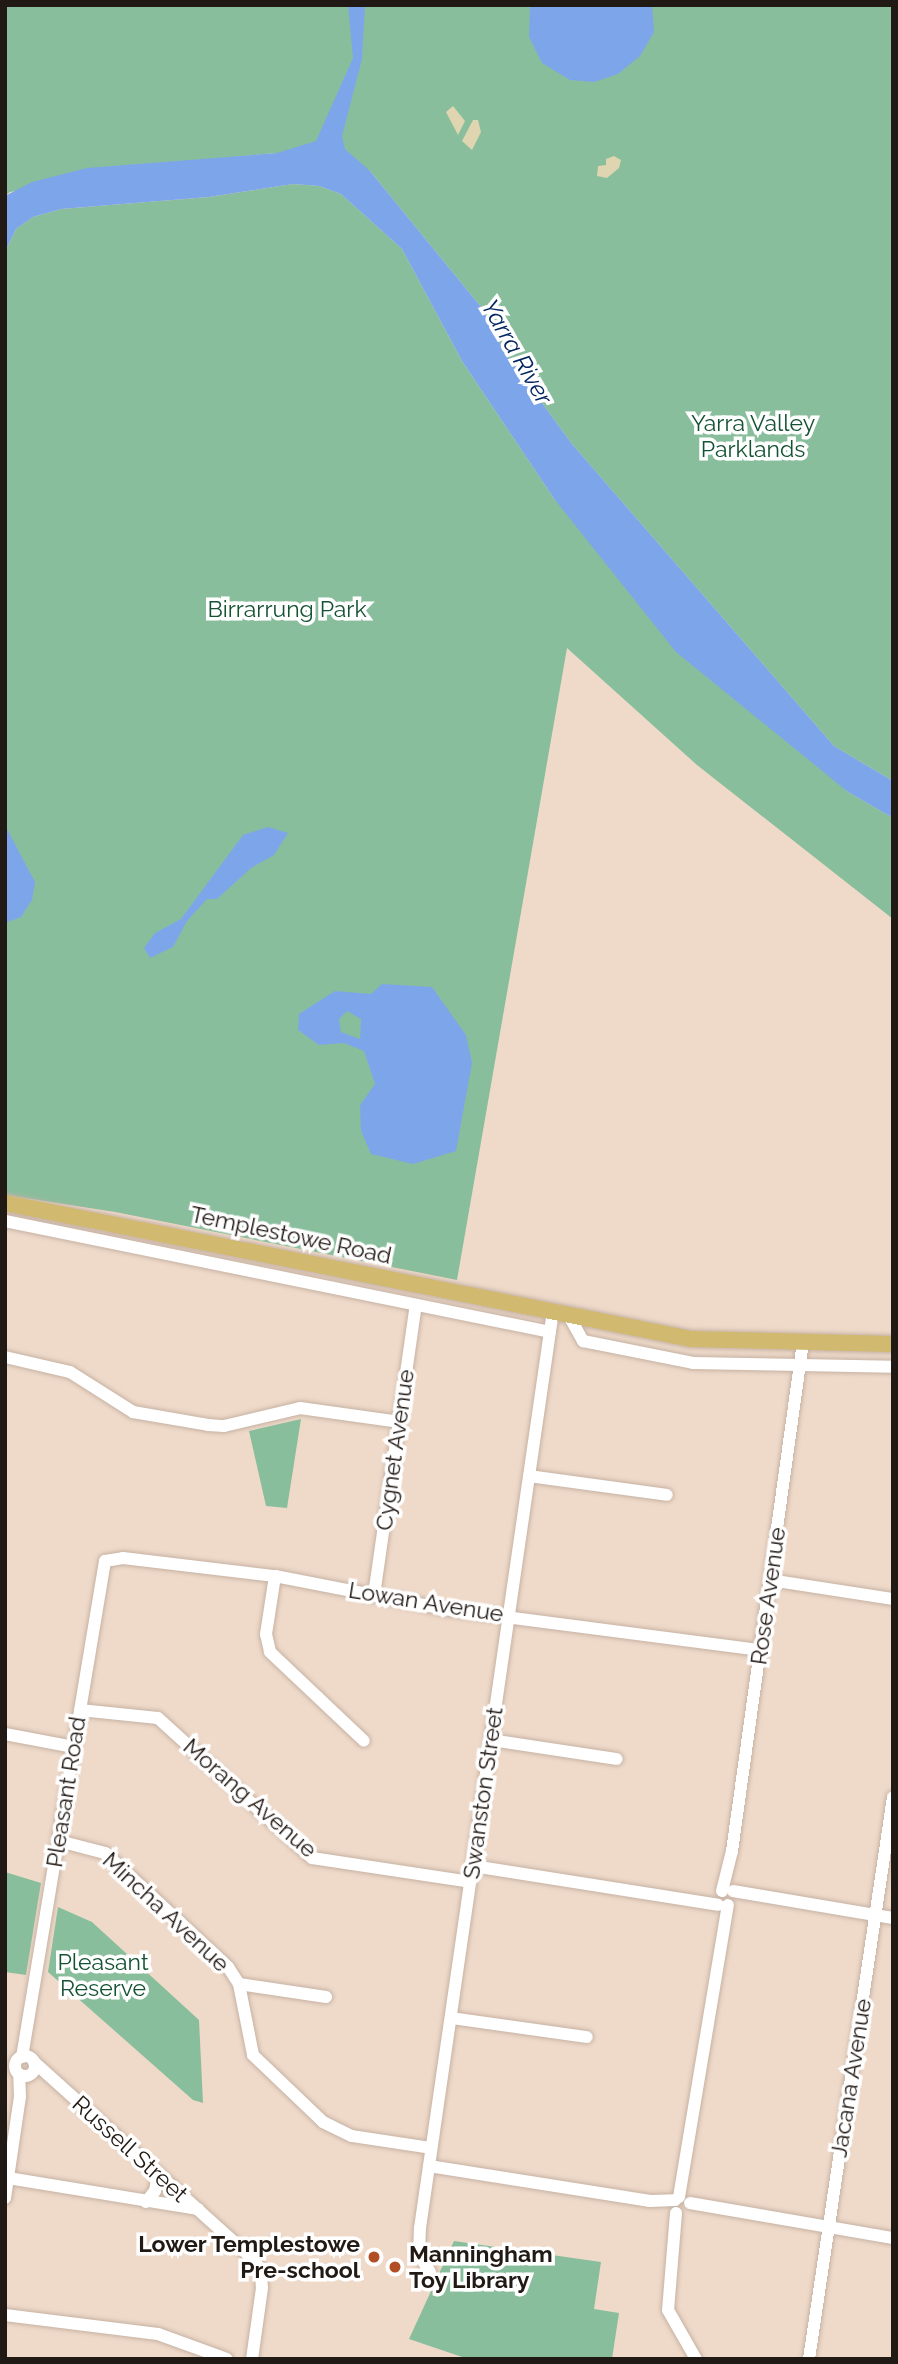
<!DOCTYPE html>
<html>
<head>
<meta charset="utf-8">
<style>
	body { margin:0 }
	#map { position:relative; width:898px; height:2364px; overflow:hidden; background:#efdaca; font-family:Raleway,sans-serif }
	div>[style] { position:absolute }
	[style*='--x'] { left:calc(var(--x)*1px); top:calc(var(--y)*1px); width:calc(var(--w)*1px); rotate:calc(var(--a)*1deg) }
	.green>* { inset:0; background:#89be9c }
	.sand>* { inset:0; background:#dfd5b0 }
	.water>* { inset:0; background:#7da6ea }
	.roads { filter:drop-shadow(0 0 2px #c6b2a3) drop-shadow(0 0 2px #c6b2a3) }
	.minor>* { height:12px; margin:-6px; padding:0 6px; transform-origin:6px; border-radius:6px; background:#fff }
	.minor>.ring { margin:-6px; padding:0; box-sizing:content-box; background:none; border:12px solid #fff; border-radius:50% }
	.major>* { height:16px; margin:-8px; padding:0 8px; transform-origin:8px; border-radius:8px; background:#d1b96f }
	.dots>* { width:19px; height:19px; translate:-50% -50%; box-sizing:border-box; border:4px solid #fff; border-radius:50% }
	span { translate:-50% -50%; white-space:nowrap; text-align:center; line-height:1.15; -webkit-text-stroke:7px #fff; paint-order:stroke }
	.park-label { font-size:23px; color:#145332 }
	.street-label { font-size:23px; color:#211914 }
	.poi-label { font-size:23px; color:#211914; font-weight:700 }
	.right { translate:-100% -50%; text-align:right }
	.left { translate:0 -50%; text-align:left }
	.water-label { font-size:24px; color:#022560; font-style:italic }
	.frame { position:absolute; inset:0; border:7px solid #211914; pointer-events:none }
</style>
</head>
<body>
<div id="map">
	<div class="green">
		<div style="clip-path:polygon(5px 5px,893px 5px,893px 781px,834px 746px,572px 444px,504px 351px,481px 307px,370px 171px,277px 153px,211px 159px,10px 192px,5px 196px)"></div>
		<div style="clip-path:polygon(293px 184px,319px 186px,341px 194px,402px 249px,462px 361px,555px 500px,848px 792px,893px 818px,893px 919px,697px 765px,567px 648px,457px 1280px,115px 1212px,5px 1195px,5px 252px,16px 229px,33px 217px,61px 209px,209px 197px)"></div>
		<div style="clip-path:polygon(301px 1419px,287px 1508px,266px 1506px,249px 1431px)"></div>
		<div style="clip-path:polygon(5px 1872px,41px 1883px,26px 1975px,5px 1972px)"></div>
		<div style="clip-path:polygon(58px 1907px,92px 1922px,199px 2020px,203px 2103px,193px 2100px,48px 1972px)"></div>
		<div style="clip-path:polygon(454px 2241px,601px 2262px,594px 2309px,619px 2313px,612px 2359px,468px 2359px,409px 2339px)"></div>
	</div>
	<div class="sand">
		<div style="clip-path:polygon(453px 106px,465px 121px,458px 135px,446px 112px)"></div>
		<div style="clip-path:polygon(473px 120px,478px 120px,481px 132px,472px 150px,462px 141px)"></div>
		<div style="clip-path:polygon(614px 156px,621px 160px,619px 168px,607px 178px,597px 176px,598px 166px,606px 165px,606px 159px)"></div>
	</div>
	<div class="water">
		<div style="clip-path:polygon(348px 5px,365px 5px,362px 59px,342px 136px,345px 149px,370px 171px,481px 307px,504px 351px,572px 444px,834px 746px,893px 781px,893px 818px,848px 792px,676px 652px,555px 500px,462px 361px,402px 249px,341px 194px,319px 186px,293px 184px,209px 197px,61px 209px,33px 217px,16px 229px,5px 252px,5px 196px,32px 182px,87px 168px,277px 153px,316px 141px,353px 58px)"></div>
		<div style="clip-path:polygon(530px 5px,652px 5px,654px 32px,640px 56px,618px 74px,594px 82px,570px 80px,542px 63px,529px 37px)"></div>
		<div style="clip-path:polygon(5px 803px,7px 829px,35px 882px,32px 900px,21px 917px,5px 923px)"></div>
		<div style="clip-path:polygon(268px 827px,288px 833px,274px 855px,251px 868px,217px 899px,207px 899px,187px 921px,173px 947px,150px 958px,144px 948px,155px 933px,181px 919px,243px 835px)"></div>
		<div style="clip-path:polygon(evenodd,382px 984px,432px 987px,466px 1035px,472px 1063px,456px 1151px,413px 1164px,371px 1154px,361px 1131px,360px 1105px,375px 1084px,364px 1051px,344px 1043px,319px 1045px,298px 1030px,299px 1014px,327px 996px,335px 991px,371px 994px,382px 984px,347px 1011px,361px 1019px,360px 1039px,341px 1032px,339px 1019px,347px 1011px)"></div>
	</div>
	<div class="roads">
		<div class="minor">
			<div style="--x:5;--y:1221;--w:556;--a:11.51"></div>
			<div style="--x:568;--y:1314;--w:31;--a:61"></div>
			<div style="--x:583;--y:1341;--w:112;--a:11.3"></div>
			<div style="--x:693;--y:1363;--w:200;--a:1.1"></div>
			<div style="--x:5;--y:1357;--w:67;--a:13"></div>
			<div style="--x:70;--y:1372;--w:75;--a:32.4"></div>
			<div style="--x:133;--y:1412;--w:76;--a:9.8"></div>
			<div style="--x:208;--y:1425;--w:16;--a:4"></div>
			<div style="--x:224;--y:1426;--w:78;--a:-13.3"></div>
			<div style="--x:300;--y:1408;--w:101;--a:8"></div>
			<div style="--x:529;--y:1476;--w:139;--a:7.8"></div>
			<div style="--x:105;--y:1561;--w:18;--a:-9"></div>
			<div style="--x:123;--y:1558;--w:153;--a:6.8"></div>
			<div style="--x:275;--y:1576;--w:172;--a:11"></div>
			<div style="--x:444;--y:1609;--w:319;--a:7.4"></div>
			<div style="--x:275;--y:1576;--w:59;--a:98.8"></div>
			<div style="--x:266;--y:1634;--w:18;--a:77"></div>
			<div style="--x:270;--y:1652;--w:129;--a:43.4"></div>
			<div style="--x:770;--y:1580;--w:124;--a:8.8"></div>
			<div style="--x:374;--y:1595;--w:293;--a:-81.8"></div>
			<div style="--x:80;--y:1710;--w:78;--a:5.9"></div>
			<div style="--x:158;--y:1718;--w:208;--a:42.3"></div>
			<div style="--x:312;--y:1858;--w:160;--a:8.6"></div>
			<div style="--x:5;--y:1734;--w:70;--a:10.7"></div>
			<div style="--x:491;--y:1740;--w:127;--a:8.6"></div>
			<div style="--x:59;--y:1841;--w:48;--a:14.6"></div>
			<div style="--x:105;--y:1853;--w:168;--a:42.8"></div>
			<div style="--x:228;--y:1967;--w:20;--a:57"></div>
			<div style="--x:239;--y:1984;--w:72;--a:78.8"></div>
			<div style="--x:253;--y:2055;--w:97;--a:43.7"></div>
			<div style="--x:323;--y:2122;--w:32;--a:26"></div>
			<div style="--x:352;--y:2136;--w:80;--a:8.6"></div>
			<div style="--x:473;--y:1866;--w:248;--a:9"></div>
			<div style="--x:722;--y:1891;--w:41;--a:-76"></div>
			<div style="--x:732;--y:1851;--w:514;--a:-82.06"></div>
			<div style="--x:733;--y:1891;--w:162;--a:9.6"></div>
			<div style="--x:239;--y:1984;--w:88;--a:8.5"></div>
			<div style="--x:451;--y:2018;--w:137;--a:8"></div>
			<div class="ring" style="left:15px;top:2056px;width:8px;height:8px"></div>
			<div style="--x:22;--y:2057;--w:503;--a:-80.5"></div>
			<div style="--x:34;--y:2062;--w:296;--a:42"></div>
			<div style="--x:254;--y:2260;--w:13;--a:58"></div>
			<div style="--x:261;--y:2271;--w:17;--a:87"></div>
			<div style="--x:262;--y:2288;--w:72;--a:98"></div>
			<div style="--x:429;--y:2166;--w:224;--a:9"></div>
			<div style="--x:650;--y:2201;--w:25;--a:-2"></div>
			<div style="--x:8;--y:2178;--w:193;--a:9.3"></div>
			<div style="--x:679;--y:2197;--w:296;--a:-80.5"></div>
			<div style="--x:5;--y:2198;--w:102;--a:-81.6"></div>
			<div style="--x:20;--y:2097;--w:23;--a:-92"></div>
			<div style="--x:146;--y:2202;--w:14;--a:-51"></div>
			<div style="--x:155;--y:2191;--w:17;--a:-80"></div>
			<div style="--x:690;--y:2203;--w:206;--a:9.8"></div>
			<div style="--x:676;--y:2213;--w:97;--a:94.7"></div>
			<div style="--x:668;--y:2310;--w:56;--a:60.3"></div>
			<div style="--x:430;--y:2272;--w:20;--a:-123"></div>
			<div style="--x:419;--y:2255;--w:27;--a:-88"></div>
			<div style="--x:420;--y:2228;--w:927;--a:-81.75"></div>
			<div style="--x:5;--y:2315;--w:154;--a:7.1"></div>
			<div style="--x:158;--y:2334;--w:73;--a:19.9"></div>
			<div style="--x:809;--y:2359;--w:568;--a:-81.5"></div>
		</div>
		<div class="major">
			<div style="--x:5;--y:1203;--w:699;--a:11.21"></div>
			<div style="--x:691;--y:1339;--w:202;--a:1.4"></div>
		</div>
	</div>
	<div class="dots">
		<div style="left:374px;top:2257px;background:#b34d23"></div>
		<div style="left:395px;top:2267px;background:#b34d23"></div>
	</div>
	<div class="park-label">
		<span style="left:753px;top:436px">Yarra Valley<br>Parklands</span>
		<span style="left:287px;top:609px">Birrarrung Park</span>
		<span style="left:103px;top:1975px">Pleasant<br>Reserve</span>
	</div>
	<div class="street-label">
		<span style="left:291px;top:1235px;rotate:12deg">Templestowe Road</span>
		<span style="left:395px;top:1450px;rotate:-82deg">Cygnet Avenue</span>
		<span style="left:768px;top:1596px;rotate:-82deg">Rose Avenue</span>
		<span style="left:426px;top:1602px;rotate:9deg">Lowan Avenue</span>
		<span style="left:66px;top:1792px;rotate:-81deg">Pleasant Road</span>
		<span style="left:483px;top:1793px;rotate:-82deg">Swanston Street</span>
		<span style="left:250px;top:1798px;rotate:41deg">Morang Avenue</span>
		<span style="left:166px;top:1912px;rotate:43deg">Mincha Avenue</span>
		<span style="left:851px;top:2078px;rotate:-81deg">Jacana Avenue</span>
		<span style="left:130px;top:2149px;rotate:42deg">Russell Street</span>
	</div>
	<div class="poi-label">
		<span class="right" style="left:360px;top:2257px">Lower Templestowe<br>Pre-school</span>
		<span class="left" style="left:409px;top:2267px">Manningham<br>Toy Library</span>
	</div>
	<div class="water-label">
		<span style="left:517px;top:352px;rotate:60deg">Yarra River</span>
	</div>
	<div class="frame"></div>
</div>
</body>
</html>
